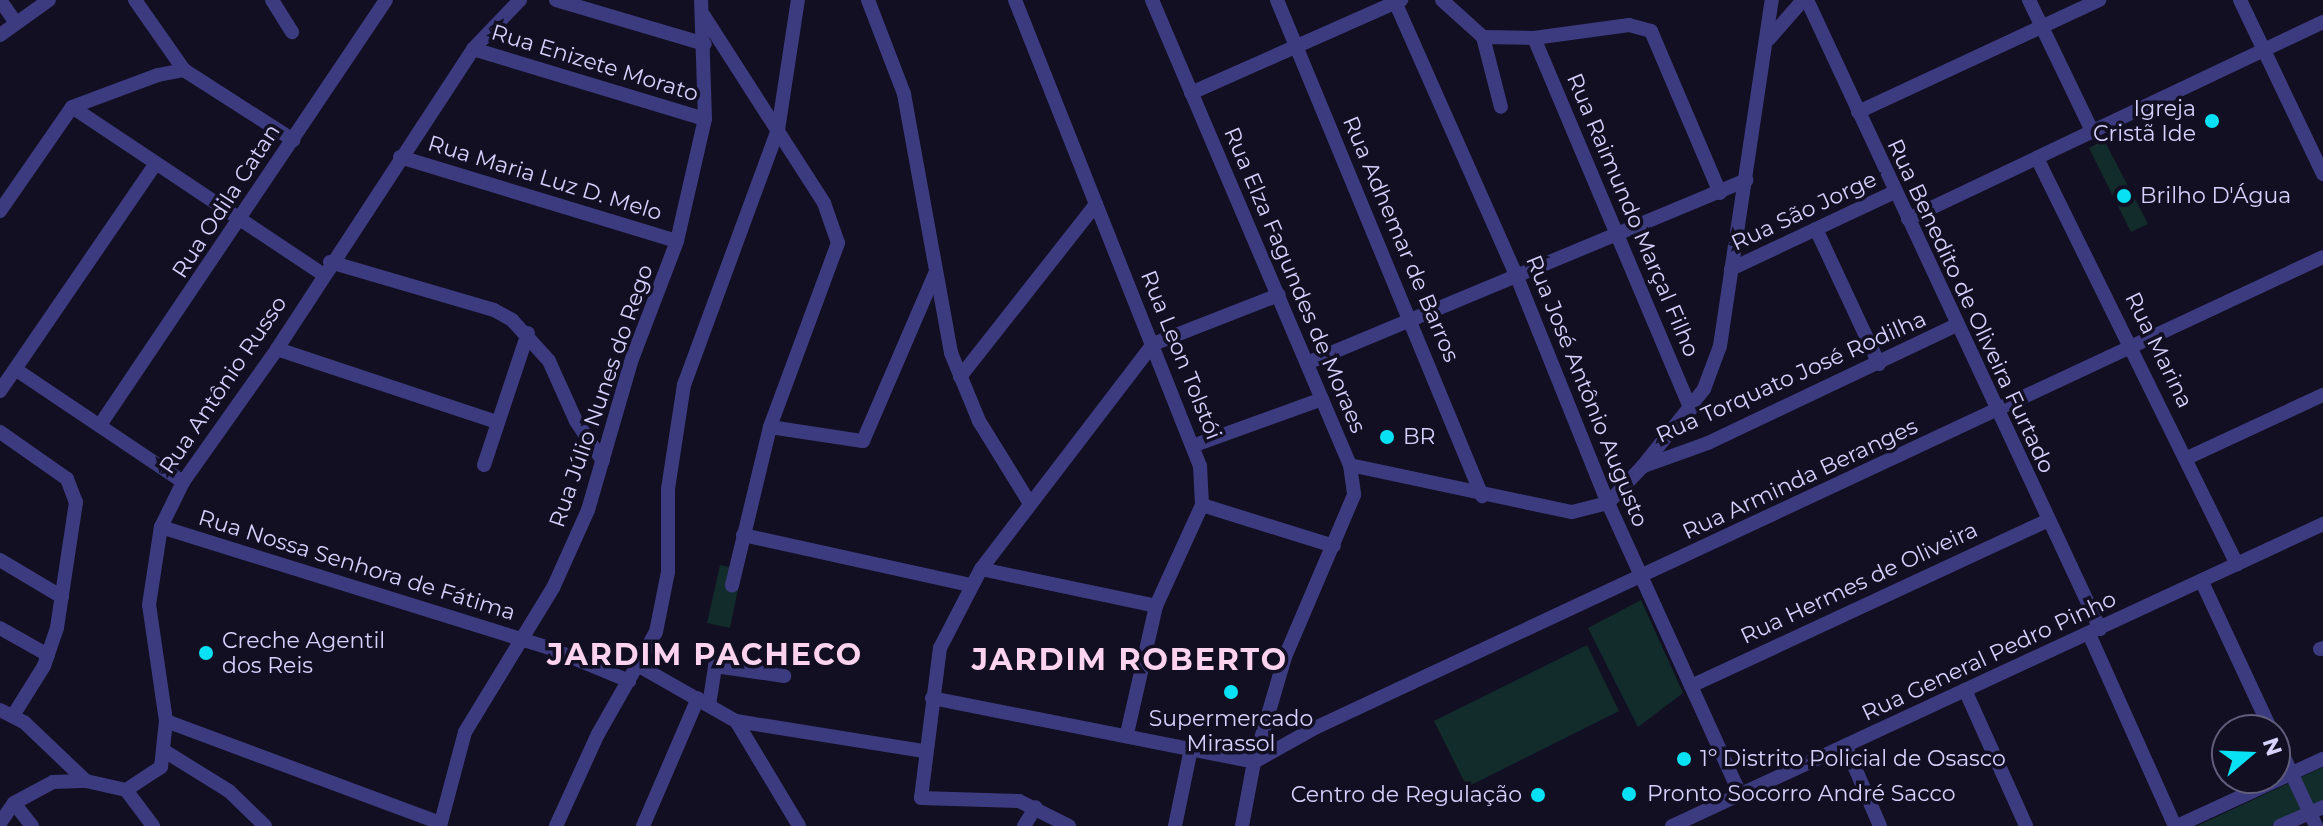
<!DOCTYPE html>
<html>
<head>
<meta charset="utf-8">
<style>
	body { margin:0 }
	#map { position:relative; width:2323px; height:826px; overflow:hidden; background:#120f22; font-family:Montserrat,sans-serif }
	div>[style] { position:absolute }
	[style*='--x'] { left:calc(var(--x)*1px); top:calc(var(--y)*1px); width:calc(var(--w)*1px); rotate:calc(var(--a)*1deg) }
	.green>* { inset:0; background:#122c2b }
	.minor>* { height:14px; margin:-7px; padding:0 7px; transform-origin:7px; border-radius:7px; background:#3d3b80 }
	.dots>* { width:22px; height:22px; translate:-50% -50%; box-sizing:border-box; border:4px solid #120f22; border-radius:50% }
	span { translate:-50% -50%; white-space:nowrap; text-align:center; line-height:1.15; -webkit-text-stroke:7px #120f22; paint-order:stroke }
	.street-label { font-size:22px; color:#d6d1fd }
	.poi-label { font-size:22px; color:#d6d1fd }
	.right { translate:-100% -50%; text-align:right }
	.left { translate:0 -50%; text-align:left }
	.district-label { font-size:30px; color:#fed3ef; font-weight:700; letter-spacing:2px }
	.north { position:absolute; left:2211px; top:714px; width:80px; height:80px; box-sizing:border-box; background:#120f22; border:2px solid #605d7a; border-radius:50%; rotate:71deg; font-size:22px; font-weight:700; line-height:32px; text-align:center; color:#d6d1fd }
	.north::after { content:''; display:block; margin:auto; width:28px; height:36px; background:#08e0f3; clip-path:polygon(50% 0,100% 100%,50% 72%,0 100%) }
</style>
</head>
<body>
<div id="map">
	<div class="green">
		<div style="clip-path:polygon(2104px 140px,2148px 224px,2131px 232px,2089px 148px)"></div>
		<div style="clip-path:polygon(720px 565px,742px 570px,730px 628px,707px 623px)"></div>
		<div style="clip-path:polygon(1641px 600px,1683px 693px,1638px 727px,1588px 628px)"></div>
		<div style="clip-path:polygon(1587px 645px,1619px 711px,1467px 787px,1434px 721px)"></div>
		<div style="clip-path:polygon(2323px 767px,2323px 803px,2271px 826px,2197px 826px)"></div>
	</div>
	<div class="minor">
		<div style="--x:0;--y:0;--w:28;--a:55"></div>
		<div style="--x:135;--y:0;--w:85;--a:55"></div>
		<div style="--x:184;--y:70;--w:130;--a:32.7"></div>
		<div style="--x:272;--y:0;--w:38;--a:58"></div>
		<div style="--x:556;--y:0;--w:155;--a:16.5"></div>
		<div style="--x:868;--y:0;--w:101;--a:69"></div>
		<div style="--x:904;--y:94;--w:263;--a:79.7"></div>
		<div style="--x:951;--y:353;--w:74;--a:67.6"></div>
		<div style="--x:979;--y:421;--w:95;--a:58.3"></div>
		<div style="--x:1015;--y:0;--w:501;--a:68.35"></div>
		<div style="--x:1200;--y:466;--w:39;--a:87"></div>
		<div style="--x:1202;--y:505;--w:111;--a:114.5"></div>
		<div style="--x:1156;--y:606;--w:131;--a:102.8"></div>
		<div style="--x:1152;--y:0;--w:505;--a:66.94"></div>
		<div style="--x:1350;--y:465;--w:30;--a:82"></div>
		<div style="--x:1354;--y:495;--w:176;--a:113.1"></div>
		<div style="--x:1285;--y:657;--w:109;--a:106.4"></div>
		<div style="--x:1254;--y:762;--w:65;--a:100.6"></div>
		<div style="--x:1277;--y:0;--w:537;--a:67.54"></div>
		<div style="--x:1442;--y:0;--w:55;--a:42.1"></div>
		<div style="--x:1483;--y:37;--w:51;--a:1.1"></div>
		<div style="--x:1534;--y:38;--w:96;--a:-7.8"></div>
		<div style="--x:1629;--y:25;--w:23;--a:15"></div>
		<div style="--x:1651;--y:31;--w:176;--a:66.9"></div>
		<div style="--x:1807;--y:0;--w:694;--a:65.02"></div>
		<div style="--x:2029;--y:0;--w:145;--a:64.3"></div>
		<div style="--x:2240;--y:0;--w:193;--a:64.5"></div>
		<div style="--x:1396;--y:4;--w:299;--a:66.1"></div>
		<div style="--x:1517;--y:277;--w:244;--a:68.1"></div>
		<div style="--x:1608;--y:503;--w:320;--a:65.6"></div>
		<div style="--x:704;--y:16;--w:222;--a:57.3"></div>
		<div style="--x:824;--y:203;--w:42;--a:70.7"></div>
		<div style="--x:838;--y:243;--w:196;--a:110.3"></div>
		<div style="--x:770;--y:427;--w:163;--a:103.5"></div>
		<div style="--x:0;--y:35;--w:60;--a:-35.5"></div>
		<div style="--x:1483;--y:37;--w:72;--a:75.6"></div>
		<div style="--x:1534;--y:38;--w:403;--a:67.1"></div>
		<div style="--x:1769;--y:39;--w:52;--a:-48.9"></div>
		<div style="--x:473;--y:49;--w:242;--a:16.8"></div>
		<div style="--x:1191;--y:93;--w:230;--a:-23.9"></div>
		<div style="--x:72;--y:107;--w:301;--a:33.7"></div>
		<div style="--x:1858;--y:112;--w:266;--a:-24.9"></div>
		<div style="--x:400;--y:157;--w:289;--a:16.9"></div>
		<div style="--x:2037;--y:158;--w:453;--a:63.8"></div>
		<div style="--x:0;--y:211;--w:126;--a:-55.3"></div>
		<div style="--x:72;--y:107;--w:92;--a:-20.4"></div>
		<div style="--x:158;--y:75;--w:26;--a:-11"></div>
		<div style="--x:1908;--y:219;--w:459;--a:-25.4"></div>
		<div style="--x:1816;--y:229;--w:149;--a:65"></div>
		<div style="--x:330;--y:262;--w:171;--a:16.3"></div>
		<div style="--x:494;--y:310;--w:21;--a:29"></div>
		<div style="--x:512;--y:320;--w:55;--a:47.9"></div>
		<div style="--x:549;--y:361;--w:66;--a:65.8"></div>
		<div style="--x:576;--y:421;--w:48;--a:56"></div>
		<div style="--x:1731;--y:269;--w:181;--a:-25.2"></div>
		<div style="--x:277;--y:349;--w:232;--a:18.4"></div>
		<div style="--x:1307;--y:363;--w:476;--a:-22.6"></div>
		<div style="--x:18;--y:371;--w:199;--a:33.9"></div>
		<div style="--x:960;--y:377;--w:220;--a:-51.8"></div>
		<div style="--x:0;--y:391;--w:274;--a:-55.6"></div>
		<div style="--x:100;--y:425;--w:512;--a:-56.06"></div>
		<div style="--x:770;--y:427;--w:94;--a:8.6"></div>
		<div style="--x:863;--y:441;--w:182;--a:-66.7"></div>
		<div style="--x:0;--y:432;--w:82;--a:35"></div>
		<div style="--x:67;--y:479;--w:25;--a:69"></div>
		<div style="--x:76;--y:502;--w:127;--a:98.6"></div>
		<div style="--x:57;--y:628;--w:40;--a:108.9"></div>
		<div style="--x:44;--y:666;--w:57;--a:122"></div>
		<div style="--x:1195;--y:445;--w:135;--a:-19.9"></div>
		<div style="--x:2187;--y:458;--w:150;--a:-24.9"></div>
		<div style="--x:484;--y:465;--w:139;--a:-71.6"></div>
		<div style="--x:1350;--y:465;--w:227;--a:12"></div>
		<div style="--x:1572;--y:512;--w:37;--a:-14"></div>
		<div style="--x:1608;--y:503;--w:50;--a:-46.6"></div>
		<div style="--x:1642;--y:467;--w:100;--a:-51.5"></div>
		<div style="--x:1704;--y:389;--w:46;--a:-69.6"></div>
		<div style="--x:1720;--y:346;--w:350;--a:-81.5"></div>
		<div style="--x:1644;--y:466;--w:68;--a:-19.8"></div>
		<div style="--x:1708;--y:443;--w:276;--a:-25.4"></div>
		<div style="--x:1202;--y:505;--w:138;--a:17.3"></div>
		<div style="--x:161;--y:527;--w:404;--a:17.3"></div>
		<div style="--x:547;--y:647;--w:89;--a:22.5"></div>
		<div style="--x:743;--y:535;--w:232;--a:12.4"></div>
		<div style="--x:0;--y:560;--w:72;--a:30.8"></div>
		<div style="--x:981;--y:569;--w:179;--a:11.9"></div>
		<div style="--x:2202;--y:582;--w:163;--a:65"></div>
		<div style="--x:0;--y:628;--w:55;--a:29.4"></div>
		<div style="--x:2089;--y:634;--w:210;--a:65.9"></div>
		<div style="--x:2320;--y:649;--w:3;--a:-18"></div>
		<div style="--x:639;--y:666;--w:112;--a:29.6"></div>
		<div style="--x:736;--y:721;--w:122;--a:59"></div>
		<div style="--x:1691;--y:686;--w:391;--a:-24.9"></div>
		<div style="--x:1965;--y:690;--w:149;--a:65.8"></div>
		<div style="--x:932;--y:698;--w:328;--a:11.2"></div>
		<div style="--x:1254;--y:762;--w:72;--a:-29.1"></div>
		<div style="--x:1317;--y:727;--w:1110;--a:-25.04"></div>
		<div style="--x:709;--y:705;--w:39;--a:-81"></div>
		<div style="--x:715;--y:666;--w:70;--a:8.2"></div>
		<div style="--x:0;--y:710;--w:28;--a:27"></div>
		<div style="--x:25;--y:723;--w:84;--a:43.6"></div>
		<div style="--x:166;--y:721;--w:292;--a:20.4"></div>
		<div style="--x:736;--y:721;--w:189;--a:9.1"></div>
		<div style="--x:2275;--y:738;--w:97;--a:65"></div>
		<div style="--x:1846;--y:747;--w:86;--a:66.7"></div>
		<div style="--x:166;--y:752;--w:74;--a:31.8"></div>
		<div style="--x:229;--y:791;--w:50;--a:44.2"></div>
		<div style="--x:126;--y:790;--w:45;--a:53.1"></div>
		<div style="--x:14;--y:803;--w:29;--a:52"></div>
		<div style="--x:0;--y:823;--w:24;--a:-55"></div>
		<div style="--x:14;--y:803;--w:44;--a:-28.3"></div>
		<div style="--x:53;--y:782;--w:33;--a:-2"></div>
		<div style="--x:86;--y:781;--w:41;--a:12.7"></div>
		<div style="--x:126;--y:790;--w:42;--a:-33.3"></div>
		<div style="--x:161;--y:767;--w:46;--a:-83.8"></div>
		<div style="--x:166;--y:721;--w:117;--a:-98.3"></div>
		<div style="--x:149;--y:605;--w:79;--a:-81.3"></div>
		<div style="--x:161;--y:527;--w:50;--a:-63.9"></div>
		<div style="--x:183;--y:482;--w:163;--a:-54.7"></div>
		<div style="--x:277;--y:349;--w:358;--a:-56.8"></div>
		<div style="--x:473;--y:49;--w:68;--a:-46.2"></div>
		<div style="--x:440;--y:826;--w:97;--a:-75.1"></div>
		<div style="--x:465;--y:732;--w:169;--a:-58.6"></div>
		<div style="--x:553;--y:588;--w:85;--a:-65.8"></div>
		<div style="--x:588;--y:510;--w:157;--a:-73.8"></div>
		<div style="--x:632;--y:359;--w:126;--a:-69.1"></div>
		<div style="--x:677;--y:241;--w:125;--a:-77.1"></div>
		<div style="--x:705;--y:119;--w:119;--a:-91.9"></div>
		<div style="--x:556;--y:826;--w:101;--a:-65.5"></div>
		<div style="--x:598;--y:734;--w:117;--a:-60.4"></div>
		<div style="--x:656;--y:632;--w:61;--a:-78.7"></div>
		<div style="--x:668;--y:572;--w:83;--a:-90"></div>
		<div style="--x:668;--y:489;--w:105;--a:-81.3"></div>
		<div style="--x:684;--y:385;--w:272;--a:-69.8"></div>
		<div style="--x:778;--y:130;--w:132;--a:-81.3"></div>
		<div style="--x:643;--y:826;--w:139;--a:-66.7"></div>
		<div style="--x:1024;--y:826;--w:22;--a:-58"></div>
		<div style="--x:1069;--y:826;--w:56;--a:-153.4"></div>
		<div style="--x:1019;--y:801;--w:98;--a:-178.2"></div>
		<div style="--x:921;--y:798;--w:151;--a:-82.8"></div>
		<div style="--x:940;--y:648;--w:89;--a:-62.6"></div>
		<div style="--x:981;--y:569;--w:283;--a:-52.6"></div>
		<div style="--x:1153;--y:344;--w:135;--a:-21.3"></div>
		<div style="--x:1175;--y:826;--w:79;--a:-78.3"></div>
		<div style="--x:1672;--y:826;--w:718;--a:-24.89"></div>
		<div style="--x:2177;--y:826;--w:161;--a:-24.7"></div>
		<div style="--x:2280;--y:826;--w:47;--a:-23.8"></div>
	</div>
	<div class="dots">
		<div style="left:2212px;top:121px;background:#08e0f3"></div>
		<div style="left:2124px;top:196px;background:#08e0f3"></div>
		<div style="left:1387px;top:437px;background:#08e0f3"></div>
		<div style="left:206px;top:653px;background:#08e0f3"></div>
		<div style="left:1231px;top:692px;background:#08e0f3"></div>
		<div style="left:1684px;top:759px;background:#08e0f3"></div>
		<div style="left:1629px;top:794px;background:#08e0f3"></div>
		<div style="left:1538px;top:795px;background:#08e0f3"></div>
	</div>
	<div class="street-label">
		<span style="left:595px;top:63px;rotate:17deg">Rua Enizete Morato</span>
		<span style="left:545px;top:178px;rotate:17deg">Rua Maria Luz D. Melo</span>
		<span style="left:226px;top:201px;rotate:-57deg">Rua Odila Catan</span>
		<span style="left:1804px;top:211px;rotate:-25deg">Rua São Jorge</span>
		<span style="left:1633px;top:215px;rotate:67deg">Rua Raimundo Marçal Filho</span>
		<span style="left:1401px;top:239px;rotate:67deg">Rua Adhemar de Barros</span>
		<span style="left:1295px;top:280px;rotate:67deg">Rua Elza Fagundes de Moraes</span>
		<span style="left:1971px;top:306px;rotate:65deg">Rua Benedito de Oliveira Furtado</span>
		<span style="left:2159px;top:350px;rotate:64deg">Rua Marina</span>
		<span style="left:1181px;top:355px;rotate:68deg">Rua Leon Tolstói</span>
		<span style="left:1791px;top:377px;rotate:-24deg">Rua Torquato José Rodilha</span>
		<span style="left:223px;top:385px;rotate:-56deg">Rua Antônio Russo</span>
		<span style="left:1587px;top:391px;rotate:68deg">Rua José Antônio Augusto</span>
		<span style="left:601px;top:396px;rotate:-71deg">Rua Júlio Nunes do Rego</span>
		<span style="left:1800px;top:479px;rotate:-25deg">Rua Arminda Beranges</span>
		<span style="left:357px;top:565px;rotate:17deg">Rua Nossa Senhora de Fátima</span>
		<span style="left:1859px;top:583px;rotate:-25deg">Rua Hermes de Oliveira</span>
		<span style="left:1989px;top:656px;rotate:-25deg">Rua General Pedro Pinho</span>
	</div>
	<div class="poi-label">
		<span class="right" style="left:2196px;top:121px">Igreja<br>Cristã Ide</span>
		<span class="left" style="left:2140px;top:196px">Brilho D'Água</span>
		<span class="left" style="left:1403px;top:437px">BR</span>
		<span class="left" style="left:222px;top:653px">Creche Agentil<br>dos Reis</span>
		<span style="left:1231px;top:731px">Supermercado<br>Mirassol</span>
		<span class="left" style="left:1700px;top:759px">1º Distrito Policial de Osasco</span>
		<span class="left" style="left:1647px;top:794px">Pronto Socorro André Sacco</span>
		<span class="right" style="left:1522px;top:795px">Centro de Regulação</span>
	</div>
	<div class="district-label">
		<span style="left:705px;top:655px">JARDIM PACHECO</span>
		<span style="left:1130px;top:660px">JARDIM ROBERTO</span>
	</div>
	<div class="north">N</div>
</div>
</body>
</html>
